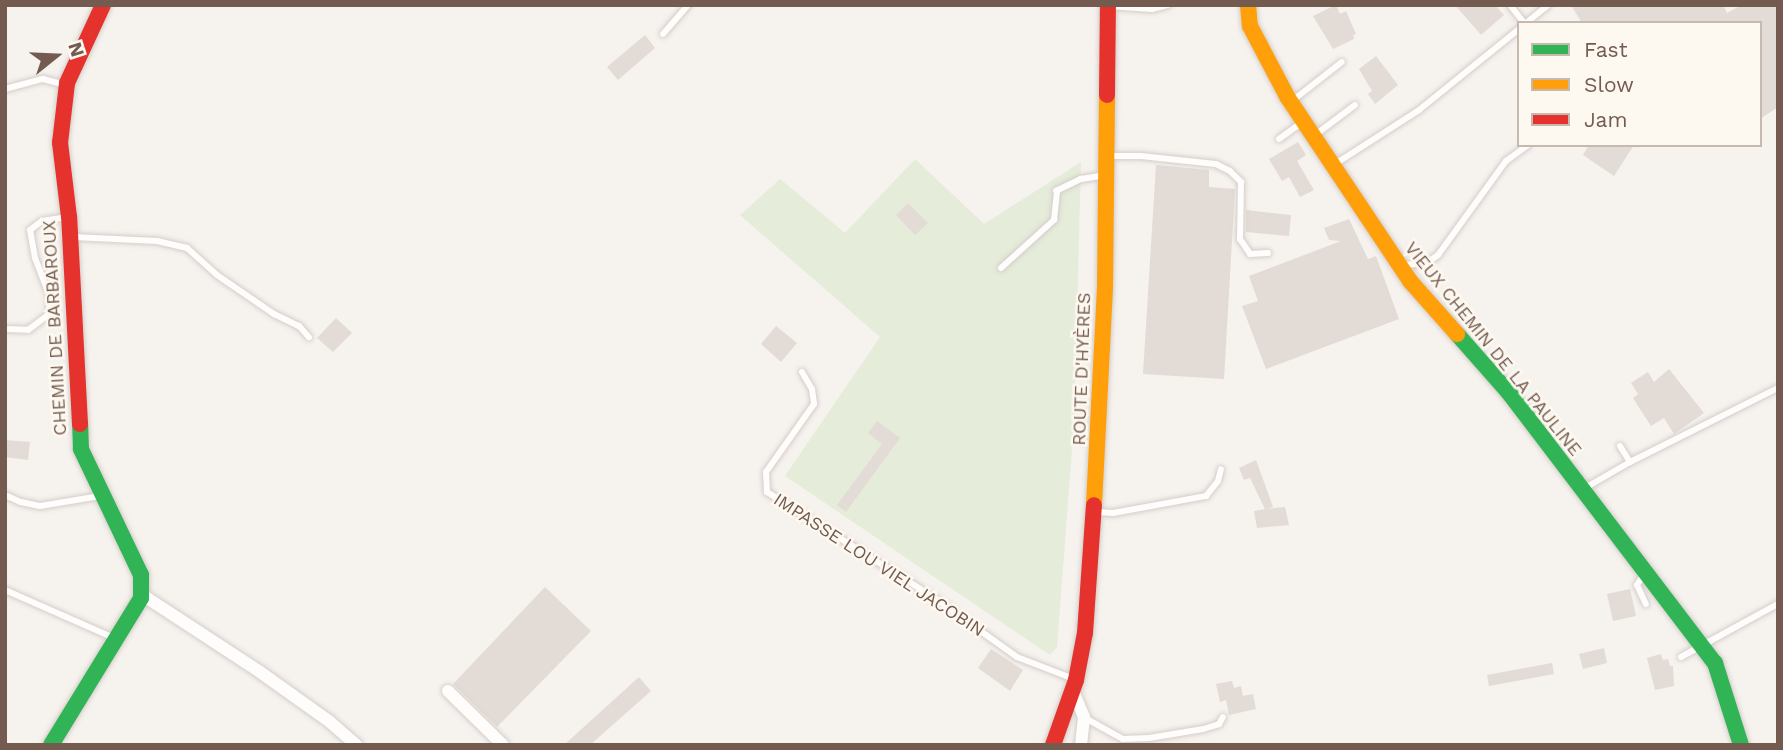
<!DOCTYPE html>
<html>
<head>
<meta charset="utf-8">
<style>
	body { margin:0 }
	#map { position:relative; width:1783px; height:750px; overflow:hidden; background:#f6f2ee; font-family:"Work Sans",sans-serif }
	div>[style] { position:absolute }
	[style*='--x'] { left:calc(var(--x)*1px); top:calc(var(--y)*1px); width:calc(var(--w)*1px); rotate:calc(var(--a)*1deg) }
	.green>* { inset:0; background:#e5ecda }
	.building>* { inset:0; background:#e3dbd5 }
	.roads { filter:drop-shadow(0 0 2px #d4cec9) drop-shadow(0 0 2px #d4cec9) }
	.lane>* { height:6px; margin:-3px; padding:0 3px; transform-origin:3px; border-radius:3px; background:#fefdfc }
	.street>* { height:12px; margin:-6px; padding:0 6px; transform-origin:6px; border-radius:6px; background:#fefdfc }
	.fast>* { height:16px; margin:-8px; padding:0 8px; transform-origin:8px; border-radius:8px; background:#30b455 }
	.slow>* { height:16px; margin:-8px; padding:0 8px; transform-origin:8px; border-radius:8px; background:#ff9f0a }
	.jam>* { height:16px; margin:-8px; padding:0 8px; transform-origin:8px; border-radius:8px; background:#e5322d }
	span { translate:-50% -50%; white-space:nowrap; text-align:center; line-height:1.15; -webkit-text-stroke:5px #fdf8f0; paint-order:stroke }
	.street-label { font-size:18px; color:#735b50 }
	.frame { position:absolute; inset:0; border:7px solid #735b50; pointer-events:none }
	.legend { position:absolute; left:1517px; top:21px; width:245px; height:126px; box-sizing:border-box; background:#fdf8f0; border:2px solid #c6b9b0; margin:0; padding:9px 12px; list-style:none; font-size:21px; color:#735b50 }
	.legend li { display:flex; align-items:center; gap:14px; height:35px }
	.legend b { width:35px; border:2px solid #c6b9b0 }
	.north { position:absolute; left:21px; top:21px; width:70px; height:70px; -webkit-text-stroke:5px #fdf8f0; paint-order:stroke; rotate:72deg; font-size:19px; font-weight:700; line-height:28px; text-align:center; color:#735b50 }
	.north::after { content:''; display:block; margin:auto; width:24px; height:32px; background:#735b50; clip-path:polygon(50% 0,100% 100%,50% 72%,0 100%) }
</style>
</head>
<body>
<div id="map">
	<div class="green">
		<div style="clip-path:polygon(915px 159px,984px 224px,1081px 162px,1074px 423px,1057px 647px,1050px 655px,785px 476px,880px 337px,740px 215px,780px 179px,845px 233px)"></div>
	</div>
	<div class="building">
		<div style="clip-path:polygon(1336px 5px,1340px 14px,1346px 11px,1356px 34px,1353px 35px,1354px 39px,1333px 49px,1313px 16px)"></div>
		<div style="clip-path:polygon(1455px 5px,1495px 5px,1504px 15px,1481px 35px)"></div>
		<div style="clip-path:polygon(1571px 5px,1723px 5px,1727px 13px,1742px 5px,1778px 5px,1778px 107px,1760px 119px,1760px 23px,1582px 23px)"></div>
		<div style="clip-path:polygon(645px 35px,655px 48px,618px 80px,607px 67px)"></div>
		<div style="clip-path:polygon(1376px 56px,1398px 85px,1375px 104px,1368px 94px,1372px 91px,1359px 69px)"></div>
		<div style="clip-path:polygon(1298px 142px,1306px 155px,1297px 161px,1314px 190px,1300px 197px,1289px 177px,1282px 181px,1269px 159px)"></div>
		<div style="clip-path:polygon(1589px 145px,1634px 145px,1614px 176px,1583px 155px)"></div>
		<div style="clip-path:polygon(1156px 165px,1209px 170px,1209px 187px,1235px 189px,1224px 379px,1143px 374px)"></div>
		<div style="clip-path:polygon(908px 203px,928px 223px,915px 235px,896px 215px)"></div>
		<div style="clip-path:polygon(1246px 210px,1291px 215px,1289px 236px,1246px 232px)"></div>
		<div style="clip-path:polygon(1349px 219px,1368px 259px,1376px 256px,1399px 319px,1266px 369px,1242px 306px,1258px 301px,1249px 276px,1341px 241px,1329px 240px,1324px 228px)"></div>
		<div style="clip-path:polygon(336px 318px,352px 333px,333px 352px,317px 338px)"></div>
		<div style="clip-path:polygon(776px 326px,797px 343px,781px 362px,761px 344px)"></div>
		<div style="clip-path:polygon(1669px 369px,1704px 413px,1674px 434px,1664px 418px,1651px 426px,1633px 398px,1638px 394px,1631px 383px,1648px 372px,1654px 382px)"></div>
		<div style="clip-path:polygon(877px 421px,900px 438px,846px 512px,837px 505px,882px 444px,868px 433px)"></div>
		<div style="clip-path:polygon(5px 440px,30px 442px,28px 460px,5px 457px)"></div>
		<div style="clip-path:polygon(1256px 460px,1273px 507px,1266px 509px,1285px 507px,1289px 525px,1257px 528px,1254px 511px,1265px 509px,1250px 478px,1244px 480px,1239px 468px)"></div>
		<div style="clip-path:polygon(545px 587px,591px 631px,497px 727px,453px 684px)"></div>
		<div style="clip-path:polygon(1630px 589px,1636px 616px,1613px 621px,1607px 594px)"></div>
		<div style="clip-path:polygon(1604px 648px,1607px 663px,1583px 669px,1579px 654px)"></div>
		<div style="clip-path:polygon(991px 649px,1023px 670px,1010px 691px,978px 668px)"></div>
		<div style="clip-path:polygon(1661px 654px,1663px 660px,1668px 659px,1670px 666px,1673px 666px,1674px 686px,1655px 690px,1647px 658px)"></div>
		<div style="clip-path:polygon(1552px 663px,1554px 674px,1489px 686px,1487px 675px)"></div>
		<div style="clip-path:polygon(639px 677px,651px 691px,590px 745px,564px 745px)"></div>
		<div style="clip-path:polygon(1232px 681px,1234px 688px,1241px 686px,1243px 696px,1253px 694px,1256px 709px,1229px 715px,1226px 700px,1220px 702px,1216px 684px)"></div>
	</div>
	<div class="roads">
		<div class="lane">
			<div style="--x:1510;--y:5;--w:23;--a:52"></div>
			<div style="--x:1108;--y:6;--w:44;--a:3.9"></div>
			<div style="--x:1152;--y:9;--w:16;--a:-14"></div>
			<div style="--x:1526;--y:23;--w:28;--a:-39"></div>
			<div style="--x:663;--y:34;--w:38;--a:-49"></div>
			<div style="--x:5;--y:89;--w:39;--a:-15"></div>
			<div style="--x:43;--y:79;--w:23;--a:15"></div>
			<div style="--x:1292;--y:101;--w:63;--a:-38"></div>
			<div style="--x:1315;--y:135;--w:50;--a:-36.9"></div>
			<div style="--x:1279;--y:139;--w:29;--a:-36"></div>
			<div style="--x:1109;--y:156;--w:32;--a:0"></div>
			<div style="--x:1141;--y:156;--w:75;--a:6.1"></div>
			<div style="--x:1216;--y:164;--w:16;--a:27"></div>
			<div style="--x:1230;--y:171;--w:16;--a:45"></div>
			<div style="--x:1241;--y:182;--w:57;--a:91"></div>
			<div style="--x:1240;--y:239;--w:18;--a:56"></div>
			<div style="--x:1250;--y:254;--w:18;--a:-3"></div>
			<div style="--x:1335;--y:164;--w:100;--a:-32.7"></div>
			<div style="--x:1419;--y:110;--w:129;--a:-39"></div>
			<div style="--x:1056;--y:191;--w:28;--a:-26"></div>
			<div style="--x:1081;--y:179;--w:24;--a:-9"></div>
			<div style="--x:73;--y:237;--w:84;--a:2.7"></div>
			<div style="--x:157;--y:241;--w:31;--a:13"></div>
			<div style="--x:187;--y:248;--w:40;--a:42"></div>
			<div style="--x:217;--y:275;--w:69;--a:34.4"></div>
			<div style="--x:274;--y:314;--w:28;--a:26"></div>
			<div style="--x:299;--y:326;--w:15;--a:48"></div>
			<div style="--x:1404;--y:265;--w:23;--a:-5"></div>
			<div style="--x:1427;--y:263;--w:14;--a:-36"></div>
			<div style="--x:1438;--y:255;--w:116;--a:-54.1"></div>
			<div style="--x:1506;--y:161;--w:27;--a:-36"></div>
			<div style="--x:1001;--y:268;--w:72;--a:-42.2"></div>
			<div style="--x:1054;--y:220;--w:30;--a:-84"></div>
			<div style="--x:5;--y:329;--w:23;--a:2"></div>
			<div style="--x:28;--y:330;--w:26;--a:-37"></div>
			<div style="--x:49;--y:314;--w:17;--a:-87"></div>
			<div style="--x:50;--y:297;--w:42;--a:-111"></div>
			<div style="--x:35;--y:258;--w:28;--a:-100"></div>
			<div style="--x:30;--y:230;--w:15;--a:-37"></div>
			<div style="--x:42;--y:221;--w:24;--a:-9"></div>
			<div style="--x:802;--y:372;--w:20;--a:60"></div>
			<div style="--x:812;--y:389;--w:15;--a:82"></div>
			<div style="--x:814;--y:404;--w:83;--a:125.2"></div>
			<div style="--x:766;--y:472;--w:20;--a:87"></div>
			<div style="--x:767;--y:492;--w:200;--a:32.3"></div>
			<div style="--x:936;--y:599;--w:100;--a:35.6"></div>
			<div style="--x:1017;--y:657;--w:61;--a:21.1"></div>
			<div style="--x:1630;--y:462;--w:165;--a:-26.6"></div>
			<div style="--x:1585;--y:488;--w:52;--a:-30"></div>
			<div style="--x:1630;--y:462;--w:19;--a:-122"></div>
			<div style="--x:5;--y:495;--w:17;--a:24"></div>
			<div style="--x:21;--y:502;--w:19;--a:12"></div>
			<div style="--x:40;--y:506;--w:61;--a:-9.5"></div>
			<div style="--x:1097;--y:512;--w:16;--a:4"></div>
			<div style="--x:1113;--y:513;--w:95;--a:-10.4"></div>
			<div style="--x:1206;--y:496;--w:19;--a:-51"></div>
			<div style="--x:1218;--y:481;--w:12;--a:-76"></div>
			<div style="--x:1643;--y:576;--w:11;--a:124"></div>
			<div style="--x:1637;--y:585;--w:21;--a:65"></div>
			<div style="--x:5;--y:590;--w:121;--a:23.8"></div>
			<div style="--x:1681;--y:657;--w:111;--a:-28.7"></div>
			<div style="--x:1085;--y:718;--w:43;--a:28.9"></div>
			<div style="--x:1123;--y:739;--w:26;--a:-2"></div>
			<div style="--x:1149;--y:738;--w:55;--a:-9.5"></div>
			<div style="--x:1203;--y:729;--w:17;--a:-17"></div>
			<div style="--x:1219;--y:724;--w:8;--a:-60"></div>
		</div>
		<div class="street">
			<div style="--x:141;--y:594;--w:142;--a:33.2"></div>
			<div style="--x:260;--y:672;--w:86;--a:35.5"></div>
			<div style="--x:330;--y:722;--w:35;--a:41"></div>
			<div style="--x:448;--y:691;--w:77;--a:44.5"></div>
			<div style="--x:1073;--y:691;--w:28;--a:67"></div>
			<div style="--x:1084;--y:717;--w:28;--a:96"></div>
		</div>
		<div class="fast">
			<div style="--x:1457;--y:334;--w:79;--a:48.6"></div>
			<div style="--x:1509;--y:393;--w:340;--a:52.7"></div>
			<div style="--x:1715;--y:663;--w:86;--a:72.4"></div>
			<div style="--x:51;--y:745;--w:172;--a:-58.5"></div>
			<div style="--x:141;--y:598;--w:23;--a:-90"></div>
			<div style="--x:141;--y:575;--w:140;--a:-115.5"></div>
			<div style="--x:81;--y:449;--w:25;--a:-92"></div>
		</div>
		<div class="slow">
			<div style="--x:1248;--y:5;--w:21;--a:85"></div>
			<div style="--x:1250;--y:26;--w:81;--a:62.2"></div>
			<div style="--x:1288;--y:98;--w:220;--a:56.3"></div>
			<div style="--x:1410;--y:281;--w:71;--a:48.4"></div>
			<div style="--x:1094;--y:505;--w:218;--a:-87.1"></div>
			<div style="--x:1105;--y:287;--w:192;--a:-89.4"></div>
		</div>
		<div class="jam">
			<div style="--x:1107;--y:95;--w:90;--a:-89.4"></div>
			<div style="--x:80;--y:424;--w:207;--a:-93"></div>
			<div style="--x:69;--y:217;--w:75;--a:-96.9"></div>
			<div style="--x:60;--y:143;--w:60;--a:-83.3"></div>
			<div style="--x:67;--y:83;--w:86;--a:-65.2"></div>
			<div style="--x:1053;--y:745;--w:69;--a:-70.5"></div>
			<div style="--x:1076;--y:680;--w:48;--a:-79.2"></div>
			<div style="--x:1085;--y:633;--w:128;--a:-86"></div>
		</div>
	</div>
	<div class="street-label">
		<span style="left:55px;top:328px;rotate:-93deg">CHEMIN DE BARBAROUX</span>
		<span style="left:1493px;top:349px;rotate:51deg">VIEUX CHEMIN DE LA PAULINE</span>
		<span style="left:1082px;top:369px;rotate:-88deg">ROUTE D'HYÈRES</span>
		<span style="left:879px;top:565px;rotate:33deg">IMPASSE LOU VIEL JACOBIN</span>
	</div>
	<div class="frame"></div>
	<ul class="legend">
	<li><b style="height:9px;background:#30b455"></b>Fast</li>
	<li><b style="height:9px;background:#ff9f0a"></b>Slow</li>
	<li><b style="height:9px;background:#e5322d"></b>Jam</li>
	</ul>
	<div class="north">N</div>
</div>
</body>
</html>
